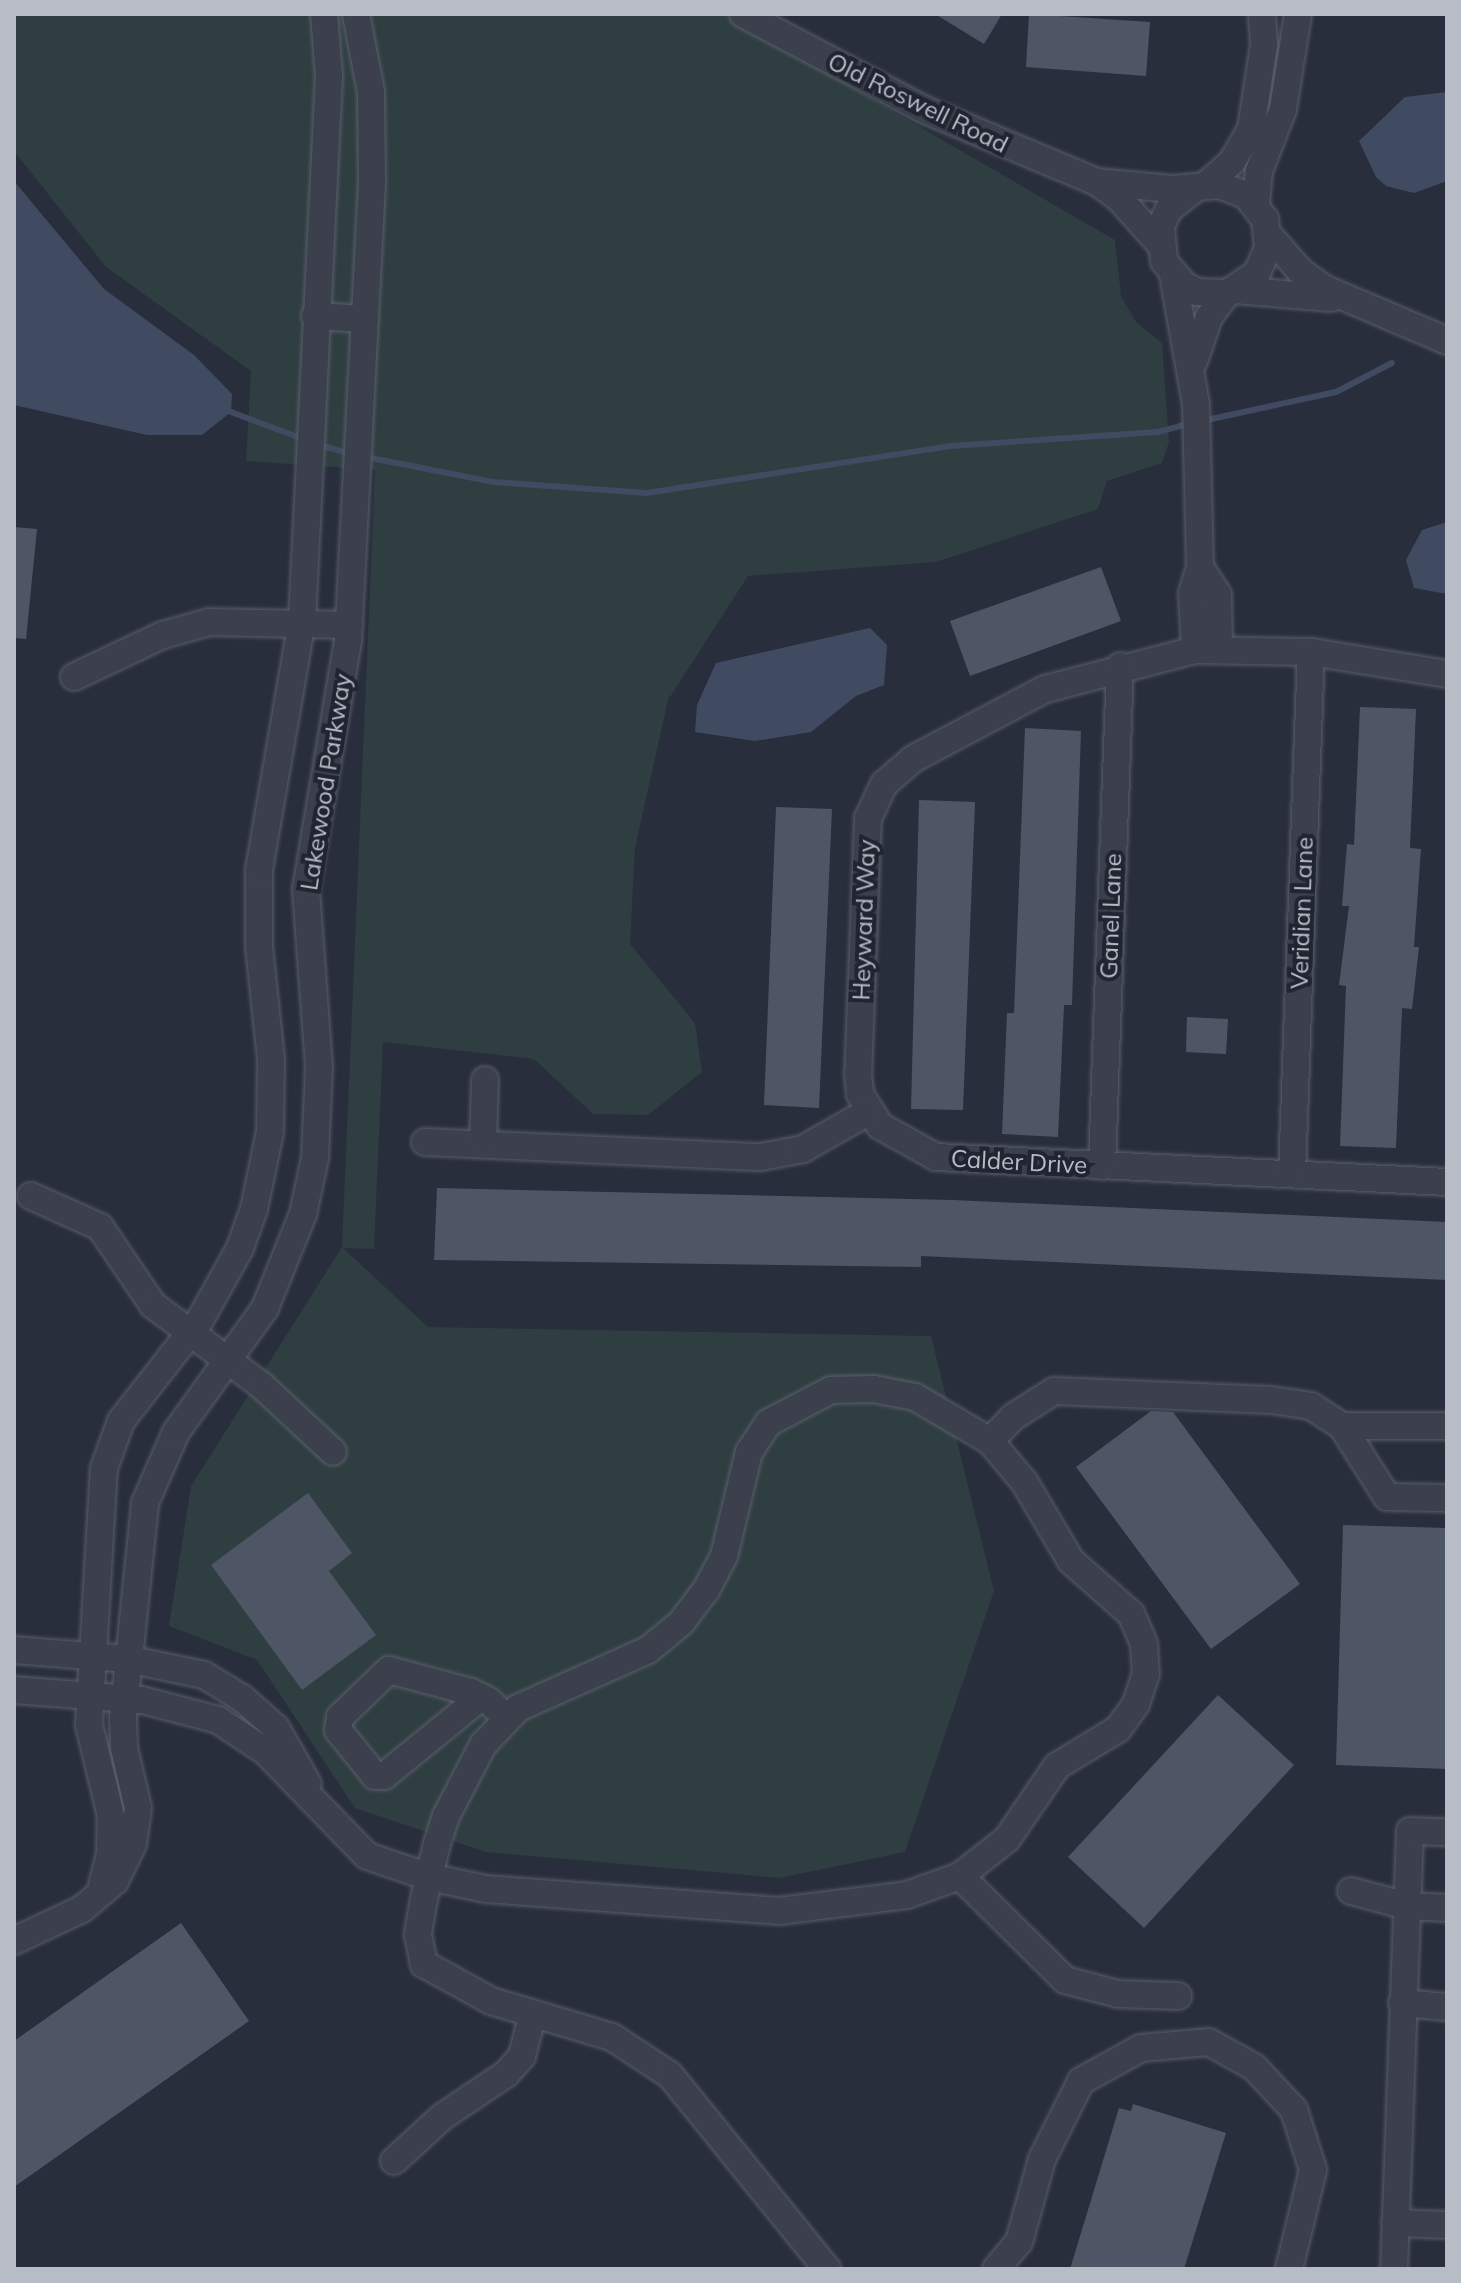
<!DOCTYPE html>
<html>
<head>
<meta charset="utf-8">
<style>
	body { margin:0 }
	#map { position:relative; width:1461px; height:2283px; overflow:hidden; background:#282e3b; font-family:Mulish,sans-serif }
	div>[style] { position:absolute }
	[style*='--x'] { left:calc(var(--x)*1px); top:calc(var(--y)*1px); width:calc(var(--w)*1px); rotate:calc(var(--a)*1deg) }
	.green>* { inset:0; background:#2e3e41 }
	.water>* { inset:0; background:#404b62 }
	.stream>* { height:6px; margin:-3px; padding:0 3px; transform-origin:3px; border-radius:3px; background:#404b62 }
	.building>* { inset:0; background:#4e5665 }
	.roads { filter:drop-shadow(0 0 2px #595e6a) drop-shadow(0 0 2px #595e6a) }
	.minor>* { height:26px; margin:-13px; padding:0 13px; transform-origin:13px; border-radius:13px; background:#3b404c }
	span { translate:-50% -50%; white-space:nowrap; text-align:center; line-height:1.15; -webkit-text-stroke:8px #202531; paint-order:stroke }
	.street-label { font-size:24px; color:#b7bcc7 }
	.frame { position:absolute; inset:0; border:16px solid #b7bcc7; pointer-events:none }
</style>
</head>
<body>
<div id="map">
	<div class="green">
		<div style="clip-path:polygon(14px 14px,725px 14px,1115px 240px,1121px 296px,1136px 322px,1162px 343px,1169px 442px,1162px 463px,1107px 481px,1098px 509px,936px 562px,748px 576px,668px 700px,635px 848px,630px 944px,695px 1023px,702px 1072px,648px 1115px,593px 1114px,534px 1059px,383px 1042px,374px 1249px,343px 1248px,428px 1327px,931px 1336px,994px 1591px,905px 1852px,780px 1878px,486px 1852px,355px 1808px,257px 1660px,169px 1626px,191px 1486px,342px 1247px,375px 470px,246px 461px,251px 371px,106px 267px,14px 151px)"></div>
	</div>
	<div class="water">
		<div style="clip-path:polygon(1447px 92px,1447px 181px,1414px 193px,1386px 186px,1376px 177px,1359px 141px,1405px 97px)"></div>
		<div style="clip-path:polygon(14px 181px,104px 289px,194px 355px,232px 394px,231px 412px,202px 435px,147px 435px,14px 405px)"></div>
		<div style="clip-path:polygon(1447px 522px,1447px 594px,1414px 588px,1406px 560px,1422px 530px)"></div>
		<div style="clip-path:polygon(870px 628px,887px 645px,884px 685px,856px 696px,811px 732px,755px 741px,695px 732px,697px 705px,716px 663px)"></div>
	</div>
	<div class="stream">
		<div style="--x:231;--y:412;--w:80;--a:20.5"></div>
		<div style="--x:1202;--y:421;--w:137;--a:-12.2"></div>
		<div style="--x:1336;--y:392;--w:63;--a:-27.4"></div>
		<div style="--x:316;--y:444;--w:36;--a:16"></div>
		<div style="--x:366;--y:457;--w:129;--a:11.1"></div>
		<div style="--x:493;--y:482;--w:154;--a:4.1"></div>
		<div style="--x:647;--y:493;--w:308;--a:-8.8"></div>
		<div style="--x:951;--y:446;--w:207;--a:-3.9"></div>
		<div style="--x:1158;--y:432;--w:34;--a:-15"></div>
	</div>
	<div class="building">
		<div style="clip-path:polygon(935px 14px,1002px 14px,984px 44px)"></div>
		<div style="clip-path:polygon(1029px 14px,1150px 22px,1146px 76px,1026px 67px)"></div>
		<div style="clip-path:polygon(14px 527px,37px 529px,26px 639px,14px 638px)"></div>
		<div style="clip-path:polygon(1101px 567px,1121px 621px,970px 676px,950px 621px)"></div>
		<div style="clip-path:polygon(1360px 707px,1416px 709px,1410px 848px,1421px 849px,1414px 947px,1419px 947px,1412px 1009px,1402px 1008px,1396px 1148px,1340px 1146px,1346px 986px,1339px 985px,1349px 906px,1342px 906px,1347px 844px,1354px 845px)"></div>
		<div style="clip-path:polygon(1025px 728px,1081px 731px,1072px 1005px,1064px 1005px,1058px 1137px,1002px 1134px,1007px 1013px,1014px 1013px)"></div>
		<div style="clip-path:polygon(919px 800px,975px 802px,963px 1110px,911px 1109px)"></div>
		<div style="clip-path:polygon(776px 807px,832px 809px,819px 1108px,764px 1105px)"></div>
		<div style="clip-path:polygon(1187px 1017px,1228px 1019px,1226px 1054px,1186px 1052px)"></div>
		<div style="clip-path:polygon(437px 1188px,953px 1200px,1447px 1222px,1447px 1280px,921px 1256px,921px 1267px,434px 1260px)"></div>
		<div style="clip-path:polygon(1151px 1411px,1173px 1412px,1300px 1584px,1211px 1649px,1076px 1467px)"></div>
		<div style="clip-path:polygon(308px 1493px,352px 1553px,329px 1571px,376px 1635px,302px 1690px,211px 1565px)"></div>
		<div style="clip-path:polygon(1343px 1525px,1447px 1528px,1447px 1769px,1336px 1765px)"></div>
		<div style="clip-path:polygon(1218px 1695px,1294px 1765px,1144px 1928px,1068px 1857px)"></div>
		<div style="clip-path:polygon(181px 1923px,249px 2021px,14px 2187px,14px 2041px)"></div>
		<div style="clip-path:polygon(1133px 2104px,1226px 2133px,1184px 2269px,1070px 2269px,1119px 2108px,1131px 2111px)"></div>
	</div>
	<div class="roads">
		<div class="minor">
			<div style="--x:743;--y:14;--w:204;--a:27.8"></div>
			<div style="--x:923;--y:109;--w:189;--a:22.8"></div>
			<div style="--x:1097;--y:182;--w:76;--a:5.3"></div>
			<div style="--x:1173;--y:189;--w:46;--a:-5"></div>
			<div style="--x:1219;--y:185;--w:29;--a:20"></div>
			<div style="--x:1246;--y:195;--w:31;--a:52"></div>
			<div style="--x:1265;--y:219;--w:29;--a:84"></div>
			<div style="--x:1268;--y:248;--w:27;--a:114"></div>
			<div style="--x:1257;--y:273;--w:36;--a:146"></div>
			<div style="--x:1227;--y:293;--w:30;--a:-178"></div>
			<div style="--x:1197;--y:292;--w:15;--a:-152"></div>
			<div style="--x:1184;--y:285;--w:31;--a:-130"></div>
			<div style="--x:1164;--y:261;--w:35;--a:-95"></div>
			<div style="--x:1161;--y:226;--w:19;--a:-65"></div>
			<div style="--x:1169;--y:209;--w:36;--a:-38"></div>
			<div style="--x:1097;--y:182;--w:27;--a:36"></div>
			<div style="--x:1119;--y:198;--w:62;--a:48.3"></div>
			<div style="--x:1205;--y:186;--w:36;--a:-42"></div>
			<div style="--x:1232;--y:162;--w:38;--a:-60"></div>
			<div style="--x:1251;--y:129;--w:85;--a:-81.2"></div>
			<div style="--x:1264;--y:45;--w:31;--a:-94"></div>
			<div style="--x:1256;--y:204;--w:33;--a:-85"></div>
			<div style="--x:1259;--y:171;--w:66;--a:-68.8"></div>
			<div style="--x:1283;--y:109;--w:96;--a:-81"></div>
			<div style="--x:1268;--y:234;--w:49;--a:49.1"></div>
			<div style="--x:1300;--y:271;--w:29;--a:36"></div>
			<div style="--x:1323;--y:288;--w:135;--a:23.1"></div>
			<div style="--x:1173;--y:275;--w:131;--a:79.9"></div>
			<div style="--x:1196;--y:404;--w:163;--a:88.6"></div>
			<div style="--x:1200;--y:567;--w:27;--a:107"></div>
			<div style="--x:1192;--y:593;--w:57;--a:87"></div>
			<div style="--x:1235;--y:290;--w:97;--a:4.7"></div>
			<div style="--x:315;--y:316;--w:50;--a:3.4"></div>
			<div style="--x:1194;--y:361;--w:46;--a:-71.2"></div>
			<div style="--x:1209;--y:317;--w:30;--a:-53"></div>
			<div style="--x:1200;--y:567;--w:33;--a:57"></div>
			<div style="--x:1218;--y:595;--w:54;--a:88.9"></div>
			<div style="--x:1447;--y:674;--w:138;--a:-170.8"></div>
			<div style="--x:1311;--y:652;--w:116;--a:-179"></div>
			<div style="--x:1195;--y:650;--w:155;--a:165.4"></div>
			<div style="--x:1045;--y:689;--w:149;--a:152.1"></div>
			<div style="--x:913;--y:759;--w:38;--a:139"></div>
			<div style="--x:884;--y:784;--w:38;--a:115"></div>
			<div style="--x:868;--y:818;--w:256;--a:92.2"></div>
			<div style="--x:858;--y:1074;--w:20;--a:84"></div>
			<div style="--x:860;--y:1094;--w:38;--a:58"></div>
			<div style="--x:880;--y:1126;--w:64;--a:29"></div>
			<div style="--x:936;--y:1157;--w:512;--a:2.8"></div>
			<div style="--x:74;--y:677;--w:98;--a:-25.3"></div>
			<div style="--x:163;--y:635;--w:48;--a:-15.8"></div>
			<div style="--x:209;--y:622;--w:140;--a:1.2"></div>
			<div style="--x:425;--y:1142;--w:336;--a:2.6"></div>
			<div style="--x:761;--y:1157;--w:43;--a:-10.8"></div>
			<div style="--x:803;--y:1149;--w:75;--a:-29.6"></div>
			<div style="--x:483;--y:1144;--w:64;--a:-88.2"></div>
			<div style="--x:1102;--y:1166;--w:500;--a:-87.94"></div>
			<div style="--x:1292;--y:1174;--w:522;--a:-87.92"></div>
			<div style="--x:31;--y:1196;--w:76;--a:24.2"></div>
			<div style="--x:100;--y:1227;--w:94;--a:55.8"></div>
			<div style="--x:153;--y:1305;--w:134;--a:36.5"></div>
			<div style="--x:261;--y:1385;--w:98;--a:42.9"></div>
			<div style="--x:1342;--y:1426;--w:105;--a:0"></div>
			<div style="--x:990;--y:1441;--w:33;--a:-46"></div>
			<div style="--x:1013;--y:1417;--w:49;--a:-32.4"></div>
			<div style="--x:1054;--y:1391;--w:217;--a:2.4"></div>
			<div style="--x:1271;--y:1400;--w:40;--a:8.5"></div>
			<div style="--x:1311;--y:1406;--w:37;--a:33"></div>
			<div style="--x:1342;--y:1426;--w:84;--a:57.6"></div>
			<div style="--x:1387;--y:1497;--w:60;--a:1"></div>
			<div style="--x:14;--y:1650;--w:113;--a:4.6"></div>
			<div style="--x:127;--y:1659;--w:79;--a:11.7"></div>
			<div style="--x:204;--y:1675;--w:44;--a:31.2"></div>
			<div style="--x:242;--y:1698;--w:45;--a:41.4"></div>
			<div style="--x:276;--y:1728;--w:64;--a:60.3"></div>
			<div style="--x:14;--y:1690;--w:128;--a:4.5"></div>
			<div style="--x:142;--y:1700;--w:79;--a:14.7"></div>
			<div style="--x:218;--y:1720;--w:56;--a:33.4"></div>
			<div style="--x:265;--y:1751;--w:146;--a:45.8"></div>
			<div style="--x:367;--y:1856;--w:65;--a:18.7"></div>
			<div style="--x:429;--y:1877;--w:58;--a:11.9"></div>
			<div style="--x:486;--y:1889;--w:294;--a:4.3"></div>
			<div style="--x:779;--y:1911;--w:129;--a:-7.1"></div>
			<div style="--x:907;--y:1895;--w:56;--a:-19.7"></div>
			<div style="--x:960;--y:1876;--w:60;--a:-38.2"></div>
			<div style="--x:1007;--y:1839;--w:88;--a:-55.6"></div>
			<div style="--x:1057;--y:1766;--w:71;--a:-31.2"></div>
			<div style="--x:1118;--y:1729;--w:31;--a:-54"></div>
			<div style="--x:1136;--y:1704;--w:32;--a:-72"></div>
			<div style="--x:1146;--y:1674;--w:30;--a:-94"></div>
			<div style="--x:1144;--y:1644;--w:33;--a:-113"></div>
			<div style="--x:1131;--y:1614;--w:80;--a:-138.5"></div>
			<div style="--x:1071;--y:1561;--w:91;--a:-120.5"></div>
			<div style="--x:1025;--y:1483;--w:55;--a:-129.8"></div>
			<div style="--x:990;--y:1441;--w:87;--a:-149.6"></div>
			<div style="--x:915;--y:1397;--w:42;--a:-169"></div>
			<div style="--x:874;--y:1389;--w:43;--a:178.7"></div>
			<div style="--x:831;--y:1390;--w:71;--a:152.4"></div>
			<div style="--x:768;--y:1423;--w:35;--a:123"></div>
			<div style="--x:749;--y:1452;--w:107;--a:103.5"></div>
			<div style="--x:724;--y:1556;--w:40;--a:118"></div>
			<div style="--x:705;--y:1591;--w:39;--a:127"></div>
			<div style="--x:682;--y:1622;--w:44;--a:140.5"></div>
			<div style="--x:648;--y:1650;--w:142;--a:156"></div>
			<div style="--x:518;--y:1708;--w:51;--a:133.4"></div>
			<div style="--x:483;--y:1745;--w:80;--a:117.5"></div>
			<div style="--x:446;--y:1816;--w:29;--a:108"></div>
			<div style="--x:437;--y:1844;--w:34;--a:104"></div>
			<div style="--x:429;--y:1877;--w:23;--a:103"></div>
			<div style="--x:424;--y:1899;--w:36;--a:100"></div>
			<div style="--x:418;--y:1934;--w:31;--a:79"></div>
			<div style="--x:424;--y:1964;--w:77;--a:28.9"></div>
			<div style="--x:491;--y:2001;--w:126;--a:16.6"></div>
			<div style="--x:612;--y:2037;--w:69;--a:33.2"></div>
			<div style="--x:670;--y:2075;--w:250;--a:51"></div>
			<div style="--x:481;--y:1697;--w:125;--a:140.8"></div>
			<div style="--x:384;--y:1776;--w:9;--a:180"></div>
			<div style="--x:375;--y:1776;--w:59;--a:-128.8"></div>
			<div style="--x:338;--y:1730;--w:13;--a:-81"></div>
			<div style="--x:340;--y:1717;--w:68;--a:-43.8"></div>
			<div style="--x:389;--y:1670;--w:85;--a:15"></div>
			<div style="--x:471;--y:1692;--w:20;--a:27"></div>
			<div style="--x:489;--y:1701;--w:25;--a:45"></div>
			<div style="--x:960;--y:1876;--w:148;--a:44.7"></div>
			<div style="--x:1065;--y:1980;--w:55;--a:14.8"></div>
			<div style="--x:1118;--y:1994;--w:60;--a:1.9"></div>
			<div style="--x:102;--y:1886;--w:32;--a:-76"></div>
			<div style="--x:110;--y:1855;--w:39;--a:-89"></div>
			<div style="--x:111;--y:1816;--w:94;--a:-103.6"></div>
			<div style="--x:89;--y:1725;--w:257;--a:-86.7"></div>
			<div style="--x:104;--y:1468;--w:50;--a:-70.1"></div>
			<div style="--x:121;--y:1421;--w:128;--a:-52"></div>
			<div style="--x:200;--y:1320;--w:82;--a:-60.9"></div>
			<div style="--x:240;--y:1248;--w:41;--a:-70.3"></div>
			<div style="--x:254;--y:1209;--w:79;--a:-78.3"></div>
			<div style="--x:270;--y:1132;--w:73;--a:-89.2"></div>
			<div style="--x:271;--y:1059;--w:113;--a:-96.1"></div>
			<div style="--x:259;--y:947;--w:77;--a:-90"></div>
			<div style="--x:259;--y:870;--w:252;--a:-80.2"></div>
			<div style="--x:302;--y:622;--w:547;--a:-87.17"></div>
			<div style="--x:329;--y:76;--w:62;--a:-94.6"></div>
			<div style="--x:1351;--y:1891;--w:58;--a:15"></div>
			<div style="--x:1407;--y:1906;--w:40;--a:2.9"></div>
			<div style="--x:14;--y:1941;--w:75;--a:-25.2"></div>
			<div style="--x:82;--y:1909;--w:43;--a:-40.3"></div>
			<div style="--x:115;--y:1881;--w:41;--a:-64.1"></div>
			<div style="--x:133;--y:1844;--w:36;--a:-82"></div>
			<div style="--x:138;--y:1808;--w:62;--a:-103.1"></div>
			<div style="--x:124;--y:1748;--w:31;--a:-92"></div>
			<div style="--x:123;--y:1717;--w:215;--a:-84.1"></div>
			<div style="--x:145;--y:1503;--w:77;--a:-66.4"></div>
			<div style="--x:176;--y:1432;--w:153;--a:-54.3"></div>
			<div style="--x:265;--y:1308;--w:101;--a:-68"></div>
			<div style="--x:303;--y:1214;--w:57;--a:-77.9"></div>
			<div style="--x:315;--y:1158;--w:91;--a:-87.5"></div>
			<div style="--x:319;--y:1067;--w:178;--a:-94.2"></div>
			<div style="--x:306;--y:889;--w:252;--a:-80.4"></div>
			<div style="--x:348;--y:641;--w:463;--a:-87"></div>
			<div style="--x:372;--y:179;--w:87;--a:-90.7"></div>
			<div style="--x:371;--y:92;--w:79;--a:-100.9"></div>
			<div style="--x:1402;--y:2003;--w:45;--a:5.1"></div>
			<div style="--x:394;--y:2161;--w:65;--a:-42.5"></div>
			<div style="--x:442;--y:2117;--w:77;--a:-33.9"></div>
			<div style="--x:506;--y:2074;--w:24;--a:-48"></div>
			<div style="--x:522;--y:2056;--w:44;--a:-75.7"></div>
			<div style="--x:1395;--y:2223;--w:52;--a:2.2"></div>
			<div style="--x:996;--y:2269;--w:35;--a:-50"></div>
			<div style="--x:1019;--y:2242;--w:86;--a:-74.5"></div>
			<div style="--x:1042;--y:2159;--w:87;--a:-63.4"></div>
			<div style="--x:1081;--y:2081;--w:68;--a:-28.8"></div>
			<div style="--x:1141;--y:2048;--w:68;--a:-5"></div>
			<div style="--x:1209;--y:2042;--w:51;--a:29.1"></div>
			<div style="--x:1254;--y:2067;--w:59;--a:47.1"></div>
			<div style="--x:1294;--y:2110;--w:63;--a:72.4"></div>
			<div style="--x:1313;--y:2170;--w:102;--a:103.6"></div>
			<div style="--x:1394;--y:2269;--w:438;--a:-87.9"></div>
			<div style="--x:1410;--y:1831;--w:37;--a:2"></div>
		</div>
	</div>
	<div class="street-label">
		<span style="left:918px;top:103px;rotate:26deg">Old Roswell Road</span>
		<span style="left:326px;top:782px;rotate:-81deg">Lakewood Parkway</span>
		<span style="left:1302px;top:913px;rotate:-88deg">Veridian Lane</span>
		<span style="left:1111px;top:916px;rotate:-88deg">Ganel Lane</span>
		<span style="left:864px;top:920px;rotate:-88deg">Heyward Way</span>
		<span style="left:1019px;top:1162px;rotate:3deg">Calder Drive</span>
	</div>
	<div class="frame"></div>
</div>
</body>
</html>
